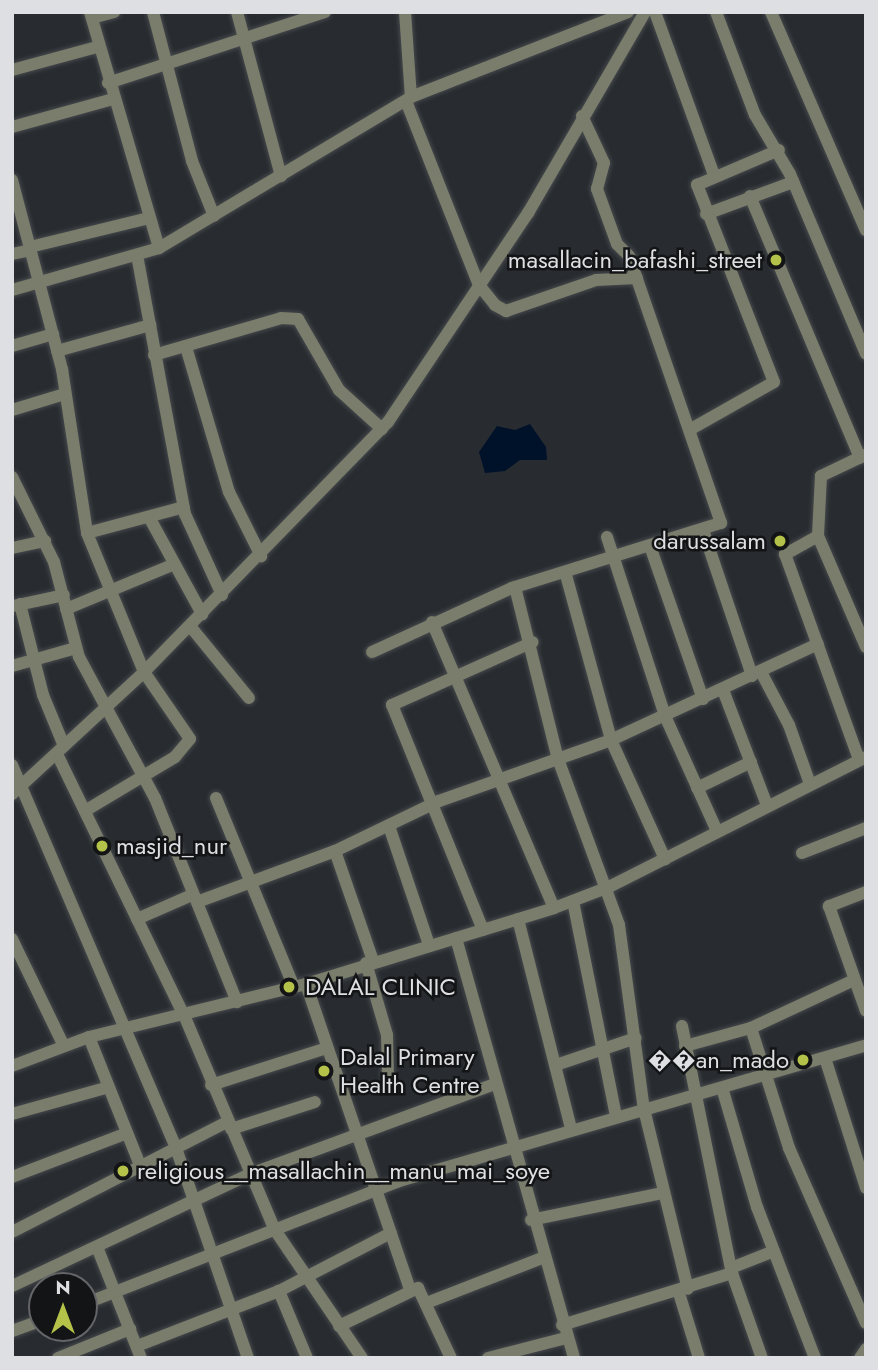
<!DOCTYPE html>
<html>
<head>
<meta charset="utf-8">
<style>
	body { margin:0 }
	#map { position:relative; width:878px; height:1370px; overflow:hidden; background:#282c30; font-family:Jost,sans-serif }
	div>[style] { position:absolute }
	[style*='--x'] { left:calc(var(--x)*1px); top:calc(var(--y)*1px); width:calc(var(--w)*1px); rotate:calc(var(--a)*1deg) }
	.water>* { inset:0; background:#00112a }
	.roads { filter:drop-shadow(0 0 2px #45494c) drop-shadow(0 0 2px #45494c) }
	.minor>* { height:12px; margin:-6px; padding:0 6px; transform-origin:6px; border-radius:6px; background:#7a7d6b }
	.dots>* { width:19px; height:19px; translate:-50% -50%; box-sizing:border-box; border:4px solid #131416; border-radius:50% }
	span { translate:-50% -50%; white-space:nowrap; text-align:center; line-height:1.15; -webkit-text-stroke:5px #131416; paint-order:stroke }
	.poi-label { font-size:24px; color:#dddfe2 }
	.right { translate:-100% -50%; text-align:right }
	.left { translate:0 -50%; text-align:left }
	.frame { position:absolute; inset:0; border:14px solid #dddfe2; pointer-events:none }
	.north { position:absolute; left:28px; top:1272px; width:70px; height:70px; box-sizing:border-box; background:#131416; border:2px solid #646568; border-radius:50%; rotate:0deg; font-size:19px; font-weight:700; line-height:28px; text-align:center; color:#dddfe2 }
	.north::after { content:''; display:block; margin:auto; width:24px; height:32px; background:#b5c249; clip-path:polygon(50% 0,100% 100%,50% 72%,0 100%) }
</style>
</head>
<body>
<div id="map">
	<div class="water">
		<div style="clip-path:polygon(530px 424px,546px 447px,547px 460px,520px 460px,505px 471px,485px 473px,479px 452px,497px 426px,515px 430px)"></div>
	</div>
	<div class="roads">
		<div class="minor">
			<div style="--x:90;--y:12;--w:246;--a:73.7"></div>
			<div style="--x:153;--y:12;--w:154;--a:75.3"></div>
			<div style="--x:192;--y:161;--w:59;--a:68.2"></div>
			<div style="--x:237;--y:12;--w:170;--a:75"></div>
			<div style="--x:405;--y:12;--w:85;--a:86"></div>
			<div style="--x:655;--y:12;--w:173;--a:70.1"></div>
			<div style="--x:716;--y:12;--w:110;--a:69.3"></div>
			<div style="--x:755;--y:115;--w:69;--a:59.3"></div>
			<div style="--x:790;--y:174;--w:195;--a:67.1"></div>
			<div style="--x:771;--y:12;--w:238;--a:66.5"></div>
			<div style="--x:92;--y:18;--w:23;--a:-15"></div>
			<div style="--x:12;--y:70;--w:88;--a:-15.1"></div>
			<div style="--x:108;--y:83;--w:228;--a:-18.1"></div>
			<div style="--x:406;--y:101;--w:198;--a:68.4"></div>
			<div style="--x:479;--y:285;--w:26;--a:51"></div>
			<div style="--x:495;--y:305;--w:13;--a:29"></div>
			<div style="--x:506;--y:311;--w:95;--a:-19"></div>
			<div style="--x:596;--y:280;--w:41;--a:-2.8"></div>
			<div style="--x:12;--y:127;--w:105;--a:-15.5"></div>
			<div style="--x:12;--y:180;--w:196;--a:75.2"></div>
			<div style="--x:62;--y:369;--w:166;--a:81.3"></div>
			<div style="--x:87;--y:533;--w:150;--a:67.7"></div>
			<div style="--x:144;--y:672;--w:81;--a:55.5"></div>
			<div style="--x:190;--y:739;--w:23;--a:130"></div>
			<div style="--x:175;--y:757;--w:101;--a:149.1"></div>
			<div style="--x:750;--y:196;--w:284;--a:67.2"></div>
			<div style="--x:706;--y:214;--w:93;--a:-20.2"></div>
			<div style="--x:30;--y:247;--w:122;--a:-13.7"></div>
			<div style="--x:12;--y:254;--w:19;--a:-12"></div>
			<div style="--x:137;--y:255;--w:263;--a:79.5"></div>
			<div style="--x:185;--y:514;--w:89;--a:65.4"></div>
			<div style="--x:12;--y:290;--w:153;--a:-15.9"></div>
			<div style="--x:159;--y:248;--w:294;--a:-30.9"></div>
			<div style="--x:411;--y:97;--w:233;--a:-21.4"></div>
			<div style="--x:12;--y:346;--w:43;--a:-16.3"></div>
			<div style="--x:186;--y:347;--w:151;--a:73.5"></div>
			<div style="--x:229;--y:492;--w:72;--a:63.4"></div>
			<div style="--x:57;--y:351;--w:97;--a:-15.6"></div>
			<div style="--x:154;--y:355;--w:132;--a:-16.2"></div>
			<div style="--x:281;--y:318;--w:17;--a:3"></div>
			<div style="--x:298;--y:319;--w:82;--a:60"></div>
			<div style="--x:339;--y:390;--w:58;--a:42.2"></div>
			<div style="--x:12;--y:410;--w:55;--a:-16.8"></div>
			<div style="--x:691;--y:429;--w:95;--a:-29.5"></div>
			<div style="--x:774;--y:382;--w:212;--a:-111.3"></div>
			<div style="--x:697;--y:185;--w:89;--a:-23.1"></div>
			<div style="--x:865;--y:455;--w:49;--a:154.5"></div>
			<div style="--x:821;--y:476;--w:60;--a:92.9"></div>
			<div style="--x:818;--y:536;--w:121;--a:66.6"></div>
			<div style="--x:12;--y:477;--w:95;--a:63.7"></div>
			<div style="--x:54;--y:562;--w:98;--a:75.3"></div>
			<div style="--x:79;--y:657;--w:160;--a:61.7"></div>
			<div style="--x:155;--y:798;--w:220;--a:68.1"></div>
			<div style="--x:149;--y:517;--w:111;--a:61.3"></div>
			<div style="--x:703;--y:530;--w:154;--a:71.4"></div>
			<div style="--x:87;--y:533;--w:100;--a:-15"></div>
			<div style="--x:818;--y:536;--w:38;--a:151"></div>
			<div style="--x:785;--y:554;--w:219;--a:70.2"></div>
			<div style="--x:607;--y:537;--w:188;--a:72"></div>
			<div style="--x:665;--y:716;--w:126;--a:65.7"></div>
			<div style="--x:650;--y:546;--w:162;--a:70.9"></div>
			<div style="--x:12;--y:548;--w:34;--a:-12"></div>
			<div style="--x:566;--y:575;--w:171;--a:74.7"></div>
			<div style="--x:611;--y:740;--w:131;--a:65.6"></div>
			<div style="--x:515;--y:587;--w:177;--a:76"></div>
			<div style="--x:558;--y:759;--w:177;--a:69.8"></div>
			<div style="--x:619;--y:925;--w:186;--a:82.3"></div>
			<div style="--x:644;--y:1109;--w:185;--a:76.3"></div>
			<div style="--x:20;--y:604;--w:94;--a:75.8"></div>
			<div style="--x:43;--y:695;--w:55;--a:67.6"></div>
			<div style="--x:13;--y:606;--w:52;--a:-12.2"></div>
			<div style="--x:66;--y:609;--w:115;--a:-22.5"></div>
			<div style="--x:432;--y:622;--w:311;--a:66.9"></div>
			<div style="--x:190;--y:626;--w:93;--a:50.7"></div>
			<div style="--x:372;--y:652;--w:154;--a:-24.6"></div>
			<div style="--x:512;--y:588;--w:219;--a:-17.3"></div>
			<div style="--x:721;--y:523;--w:282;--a:-109"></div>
			<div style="--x:629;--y:256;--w:17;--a:-135"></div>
			<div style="--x:617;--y:244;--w:59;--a:-110"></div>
			<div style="--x:597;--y:189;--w:27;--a:-75"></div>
			<div style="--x:604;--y:163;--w:52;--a:-115.1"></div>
			<div style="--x:12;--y:666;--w:66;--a:-15.7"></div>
			<div style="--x:761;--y:672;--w:60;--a:62.2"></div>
			<div style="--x:789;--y:725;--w:63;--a:70.4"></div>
			<div style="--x:723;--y:690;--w:123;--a:69.1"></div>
			<div style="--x:57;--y:754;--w:290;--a:64.1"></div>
			<div style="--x:184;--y:1015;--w:233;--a:67.1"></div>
			<div style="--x:275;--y:1230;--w:155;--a:55.8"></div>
			<div style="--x:12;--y:765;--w:417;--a:66.8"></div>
			<div style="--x:176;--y:1148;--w:222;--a:71.1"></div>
			<div style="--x:697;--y:788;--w:60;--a:-25.7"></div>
			<div style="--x:12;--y:794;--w:180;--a:-42.7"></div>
			<div style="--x:144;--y:672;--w:349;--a:-45.7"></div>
			<div style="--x:388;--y:422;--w:252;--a:-56.2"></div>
			<div style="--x:528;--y:213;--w:233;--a:-59.8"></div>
			<div style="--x:216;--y:798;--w:204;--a:67.6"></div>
			<div style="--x:389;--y:826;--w:126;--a:71.4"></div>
			<div style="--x:335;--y:851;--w:116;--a:70.9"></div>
			<div style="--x:802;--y:853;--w:69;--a:-21.3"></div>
			<div style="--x:866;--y:892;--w:40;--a:159"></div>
			<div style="--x:829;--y:906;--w:111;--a:70.6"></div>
			<div style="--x:573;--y:901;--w:219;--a:78.7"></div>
			<div style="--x:197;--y:902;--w:147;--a:-20.3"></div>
			<div style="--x:335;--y:851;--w:115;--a:-25.7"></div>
			<div style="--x:439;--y:801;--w:182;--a:-19.5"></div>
			<div style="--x:611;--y:740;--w:228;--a:-24.9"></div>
			<div style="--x:137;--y:919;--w:60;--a:-23.6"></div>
			<div style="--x:518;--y:919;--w:217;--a:75.8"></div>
			<div style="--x:483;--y:930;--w:243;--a:-112"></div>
			<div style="--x:392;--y:705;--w:154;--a:-24.1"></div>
			<div style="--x:456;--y:938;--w:436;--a:74.3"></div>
			<div style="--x:12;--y:939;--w:119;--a:64.1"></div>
			<div style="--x:366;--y:963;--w:75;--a:73.7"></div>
			<div style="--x:387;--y:1035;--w:41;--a:88.6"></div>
			<div style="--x:306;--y:984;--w:320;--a:71.2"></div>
			<div style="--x:682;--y:1026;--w:252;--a:78.6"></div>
			<div style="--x:732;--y:1273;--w:90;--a:70.6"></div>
			<div style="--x:751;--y:1028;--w:126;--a:72.4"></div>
			<div style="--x:789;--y:1148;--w:191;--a:66.3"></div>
			<div style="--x:89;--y:1037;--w:141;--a:68.3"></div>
			<div style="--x:685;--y:1046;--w:68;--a:-15.3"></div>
			<div style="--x:751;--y:1028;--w:114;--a:-25"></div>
			<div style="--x:826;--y:1061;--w:133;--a:72.5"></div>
			<div style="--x:556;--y:1065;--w:84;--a:-18.6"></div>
			<div style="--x:12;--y:1066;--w:82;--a:-20.6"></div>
			<div style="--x:89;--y:1037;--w:223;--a:-13.7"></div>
			<div style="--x:306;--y:984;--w:259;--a:-17"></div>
			<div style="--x:554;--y:908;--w:59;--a:-20.9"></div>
			<div style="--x:609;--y:887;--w:288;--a:-26.8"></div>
			<div style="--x:211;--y:1085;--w:122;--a:-17.7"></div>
			<div style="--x:723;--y:1091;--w:121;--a:73.7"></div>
			<div style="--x:757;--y:1207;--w:162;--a:69"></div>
			<div style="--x:12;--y:1114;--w:98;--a:-15.5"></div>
			<div style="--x:231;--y:1129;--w:88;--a:-17.8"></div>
			<div style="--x:12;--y:1177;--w:123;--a:-20.9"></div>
			<div style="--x:531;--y:1220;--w:135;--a:-11.6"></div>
			<div style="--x:12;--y:1232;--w:242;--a:-27.1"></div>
			<div style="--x:97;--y:1247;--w:119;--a:68.4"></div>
			<div style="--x:731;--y:1268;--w:46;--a:-21.6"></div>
			<div style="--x:12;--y:1286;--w:263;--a:-25.2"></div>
			<div style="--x:250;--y:1174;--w:261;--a:-20.2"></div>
			<div style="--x:679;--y:1293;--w:68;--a:72.9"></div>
			<div style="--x:429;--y:1302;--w:121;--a:-21.3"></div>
			<div style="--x:84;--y:1304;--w:338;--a:-21.3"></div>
			<div style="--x:399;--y:1181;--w:486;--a:-16.2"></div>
			<div style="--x:562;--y:1325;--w:178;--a:-17"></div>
			<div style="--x:339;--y:1326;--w:88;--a:-25.7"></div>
			<div style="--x:418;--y:1288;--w:77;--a:64.8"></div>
			<div style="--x:12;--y:1331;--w:32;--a:-20"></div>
			<div style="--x:137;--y:1346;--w:152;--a:-21.2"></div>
			<div style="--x:58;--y:1358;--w:78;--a:-21.9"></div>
			<div style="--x:307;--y:1358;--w:73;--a:-112.7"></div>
			<div style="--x:279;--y:1291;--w:126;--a:-27.4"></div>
			<div style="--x:488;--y:1358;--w:81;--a:-14.4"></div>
			<div style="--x:860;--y:1358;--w:11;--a:-56"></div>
		</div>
	</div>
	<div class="dots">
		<div style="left:776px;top:260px;background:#b5c249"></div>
		<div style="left:780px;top:541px;background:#b5c249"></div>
		<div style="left:102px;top:846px;background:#b5c249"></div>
		<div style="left:289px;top:987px;background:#b5c249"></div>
		<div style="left:803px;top:1060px;background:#b5c249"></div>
		<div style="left:324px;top:1071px;background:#b5c249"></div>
		<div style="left:123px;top:1171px;background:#b5c249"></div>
	</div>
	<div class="poi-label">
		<span class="right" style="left:762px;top:260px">masallacin_bafashi_street</span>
		<span class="right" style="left:766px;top:541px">darussalam</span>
		<span class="left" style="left:116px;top:846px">masjid_nur</span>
		<span class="left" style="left:305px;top:987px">DALAL CLINIC</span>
		<span class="left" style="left:340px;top:1071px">Dalal Primary<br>Health Centre</span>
		<span class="right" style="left:789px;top:1060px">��an_mado</span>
		<span class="left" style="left:137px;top:1171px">religious__masallachin__manu_mai_soye</span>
	</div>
	<div class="frame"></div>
	<div class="north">N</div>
</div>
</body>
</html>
